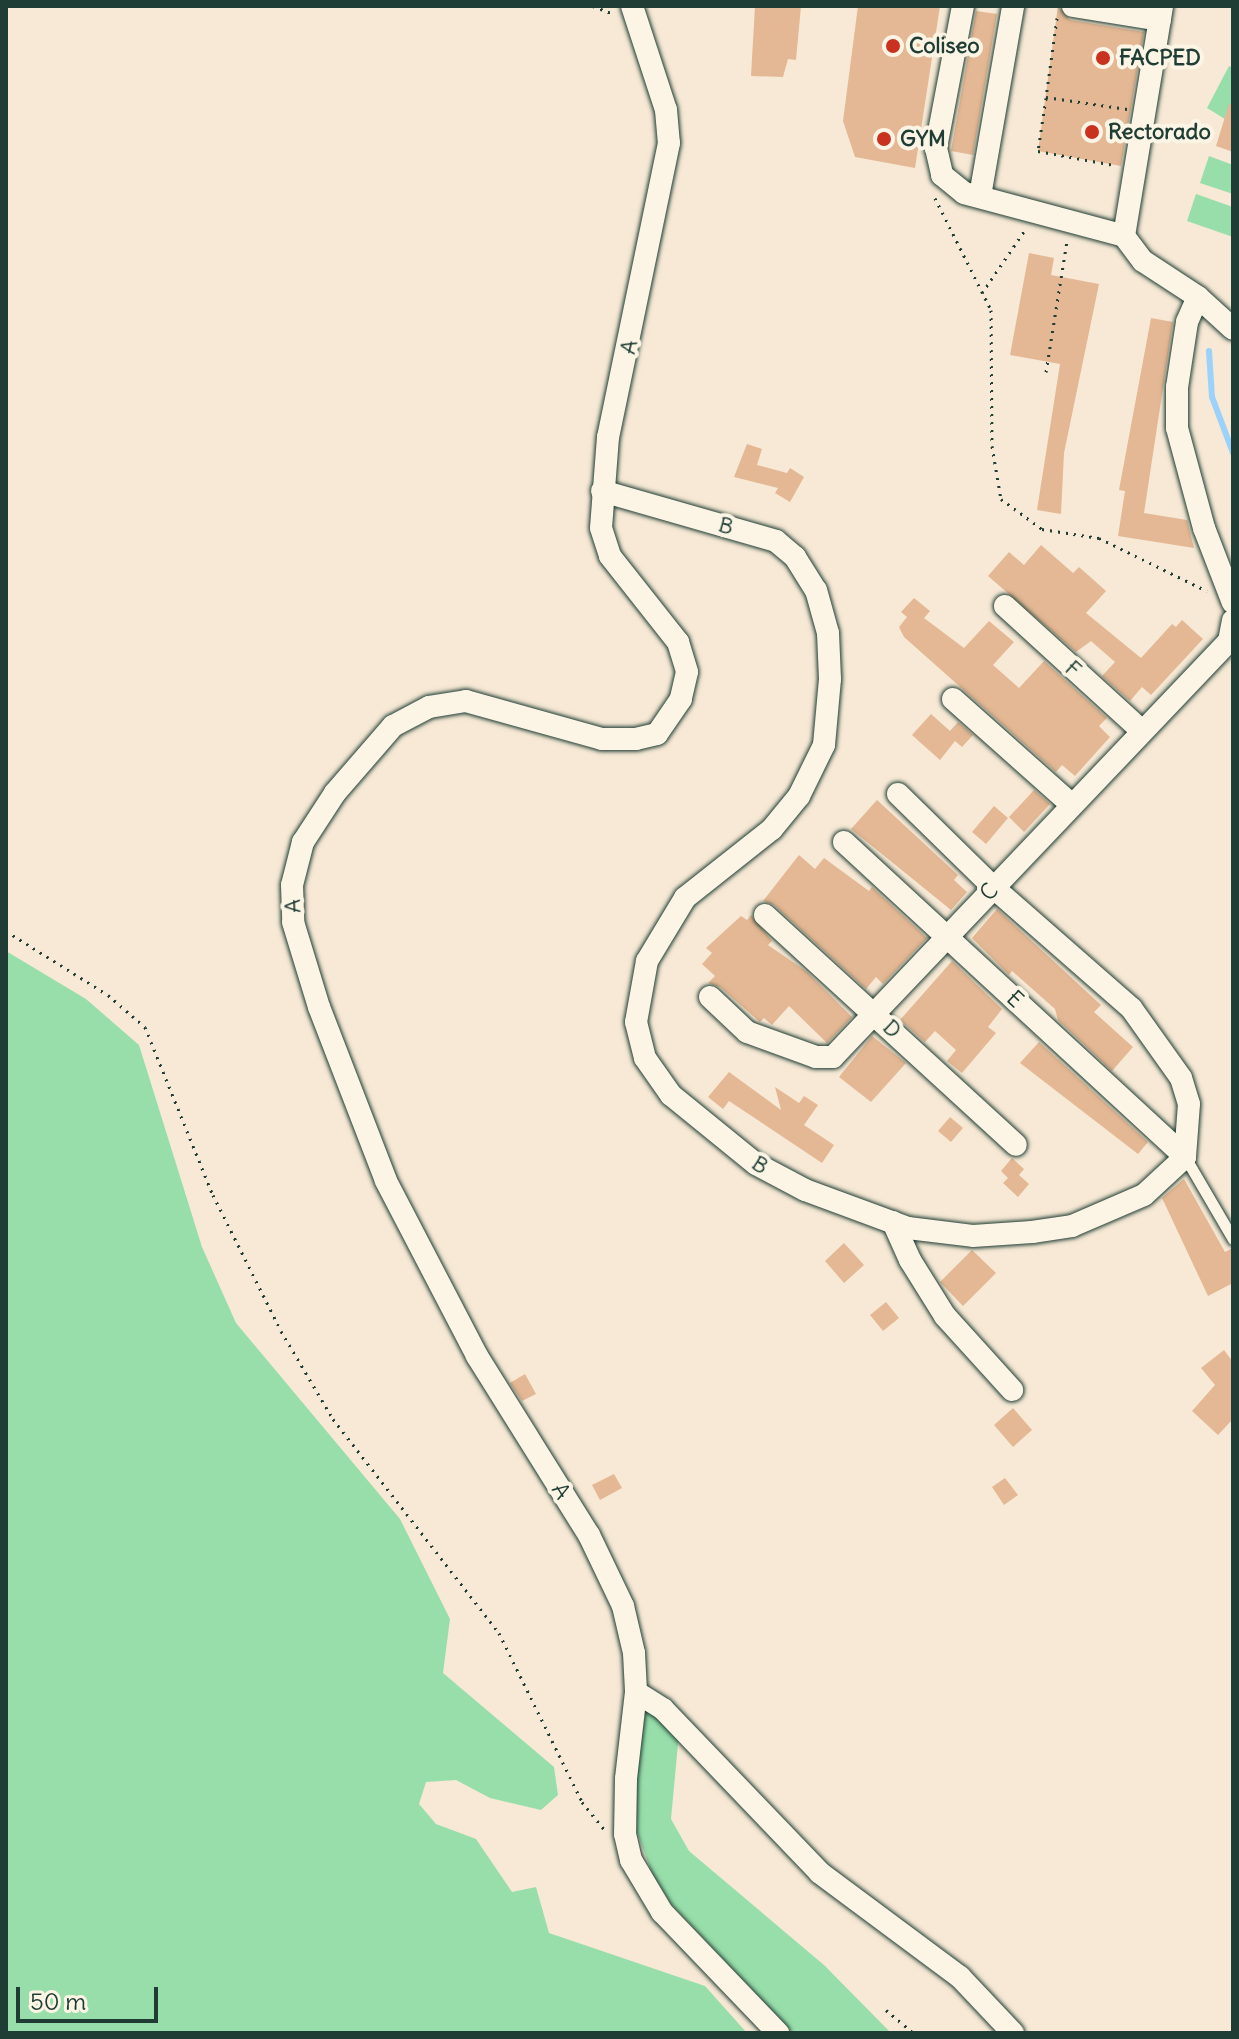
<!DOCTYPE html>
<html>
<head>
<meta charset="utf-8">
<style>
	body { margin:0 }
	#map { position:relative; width:1239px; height:2039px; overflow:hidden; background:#f7e9d5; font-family:Delius,sans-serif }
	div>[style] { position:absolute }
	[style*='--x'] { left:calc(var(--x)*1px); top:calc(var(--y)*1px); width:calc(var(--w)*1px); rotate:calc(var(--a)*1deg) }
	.green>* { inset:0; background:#98deaa }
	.stream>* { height:6px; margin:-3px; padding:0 3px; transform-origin:3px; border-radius:3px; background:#9cd1fa }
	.building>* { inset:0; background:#e4b894 }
	.path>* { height:3px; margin-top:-1.5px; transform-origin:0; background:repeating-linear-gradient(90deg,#1f3d34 0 2px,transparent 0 8px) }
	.roads { filter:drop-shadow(0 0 2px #1f3d34) drop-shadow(0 0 2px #1f3d34) }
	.service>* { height:11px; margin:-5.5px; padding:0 5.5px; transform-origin:5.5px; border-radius:5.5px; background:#fcf5e5 }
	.minor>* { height:22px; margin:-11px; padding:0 11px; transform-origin:11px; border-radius:11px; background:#fcf5e5 }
	.dots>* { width:22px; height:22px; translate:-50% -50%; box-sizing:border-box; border:4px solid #fcf5e5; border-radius:50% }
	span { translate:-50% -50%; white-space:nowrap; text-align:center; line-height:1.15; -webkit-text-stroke:8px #fcf5e5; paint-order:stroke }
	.poi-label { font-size:22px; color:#1f3d34; font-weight:700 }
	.left { translate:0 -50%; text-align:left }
	.street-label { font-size:22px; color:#1f3d34 }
	.frame { position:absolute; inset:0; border:8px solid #1f3d34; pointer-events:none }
	.scale { position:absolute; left:16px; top:1987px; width:142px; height:36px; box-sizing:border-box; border:4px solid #1f3d34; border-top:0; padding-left:10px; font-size:24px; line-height:28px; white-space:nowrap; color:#1f3d34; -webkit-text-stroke:6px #fcf5e5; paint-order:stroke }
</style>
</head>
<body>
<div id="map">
	<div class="green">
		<div style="clip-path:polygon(1229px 66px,1233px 68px,1233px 124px,1207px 108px)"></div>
		<div style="clip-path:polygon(1209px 156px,1233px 165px,1233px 194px,1200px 183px)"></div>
		<div style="clip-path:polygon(1196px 194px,1233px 207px,1233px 237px,1187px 221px)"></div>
		<div style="clip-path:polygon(6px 951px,86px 999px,139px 1045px,202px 1247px,236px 1323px,400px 1519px,450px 1619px,443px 1673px,554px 1767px,558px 1795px,541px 1810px,490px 1798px,456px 1780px,426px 1782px,419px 1804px,436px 1824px,476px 1839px,512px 1892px,536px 1887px,549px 1933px,705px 1986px,747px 2033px,6px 2033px)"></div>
		<div style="clip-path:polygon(646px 1709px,679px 1733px,671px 1819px,689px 1851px,824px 1965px,891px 2033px,793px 2033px,671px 1904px,652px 1873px,637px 1832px,635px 1781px)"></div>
	</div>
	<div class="stream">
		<div style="--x:1209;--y:351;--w:46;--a:86.3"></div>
		<div style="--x:1212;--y:397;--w:60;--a:69.4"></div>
	</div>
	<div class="building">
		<div style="clip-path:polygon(755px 6px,801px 6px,796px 60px,788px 59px,783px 77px,751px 76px)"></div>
		<div style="clip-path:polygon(858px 6px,940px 6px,915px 168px,855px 157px,843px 121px)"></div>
		<div style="clip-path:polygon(1058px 6px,1070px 20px,1144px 32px,1121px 166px,1038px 151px)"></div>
		<div style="clip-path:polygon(976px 11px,997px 14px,973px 155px,951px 151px)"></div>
		<div style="clip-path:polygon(1229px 104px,1233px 104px,1233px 152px,1216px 146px)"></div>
		<div style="clip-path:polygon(1029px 253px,1054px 258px,1051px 275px,1099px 284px,1064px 453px,1061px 514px,1037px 510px,1060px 364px,1010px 355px)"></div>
		<div style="clip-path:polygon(1151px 318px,1173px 322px,1144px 513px,1187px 520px,1194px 548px,1118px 536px,1125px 491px,1119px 490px)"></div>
		<div style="clip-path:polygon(747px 444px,762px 449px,757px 465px,787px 473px,790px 468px,804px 477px,790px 502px,775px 493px,778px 488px,734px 477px)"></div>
		<div style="clip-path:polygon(1041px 545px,1073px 573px,1079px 567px,1106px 591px,1086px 613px,1141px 658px,1172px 624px,1176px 627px,1182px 620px,1203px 639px,1151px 695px,1142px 687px,1130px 701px,1102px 676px,1115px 662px,1091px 641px,1076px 652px,988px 576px,1009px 552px,1024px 565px)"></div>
		<div style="clip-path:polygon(914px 598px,930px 611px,924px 618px,964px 648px,989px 621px,1014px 642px,993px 665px,1019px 688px,1044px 661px,1107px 718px,1099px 726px,1110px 737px,1075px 776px,1062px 765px,1056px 772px,904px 637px,899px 627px,907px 617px,901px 612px)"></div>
		<div style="clip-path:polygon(931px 714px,950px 731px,958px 722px,973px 735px,962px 747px,955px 741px,940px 760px,912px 735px)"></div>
		<div style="clip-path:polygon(1034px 790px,1050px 804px,1024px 832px,1009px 817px)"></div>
		<div style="clip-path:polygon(877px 800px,958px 875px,954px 880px,967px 892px,951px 910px,851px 829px)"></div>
		<div style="clip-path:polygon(994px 806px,1008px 818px,986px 844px,972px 832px)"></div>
		<div style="clip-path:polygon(799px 855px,815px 869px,824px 858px,869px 891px,872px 887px,927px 938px,883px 984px,876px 977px,866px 989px,774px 905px,763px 901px)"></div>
		<div style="clip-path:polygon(997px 909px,1101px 1005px,1094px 1012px,1133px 1047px,1112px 1071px,1058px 1020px,1055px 1009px,1012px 971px,1009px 975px,972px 938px)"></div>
		<div style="clip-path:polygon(751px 915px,772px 941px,768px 945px,806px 971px,852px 1017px,827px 1043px,789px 1006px,772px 1025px,764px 1018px,760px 1022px,720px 987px,708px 983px,715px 976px,702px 964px,712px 953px,706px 948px,741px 916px,747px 920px)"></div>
		<div style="clip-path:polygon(952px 961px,1002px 1009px,988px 1027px,996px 1033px,962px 1073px,947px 1061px,956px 1050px,935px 1031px,925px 1042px,900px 1020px)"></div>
		<div style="clip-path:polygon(872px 1036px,906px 1063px,871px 1102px,839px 1077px)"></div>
		<div style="clip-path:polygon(1039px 1042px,1148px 1142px,1138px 1154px,1020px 1063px)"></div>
		<div style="clip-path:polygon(729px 1072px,781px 1110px,775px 1087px,799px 1103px,804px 1096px,818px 1105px,804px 1125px,834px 1145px,822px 1163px,729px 1101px,723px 1109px,708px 1097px)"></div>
		<div style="clip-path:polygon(950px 1117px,963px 1128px,951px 1142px,938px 1131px)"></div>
		<div style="clip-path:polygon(1012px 1158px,1024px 1169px,1019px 1175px,1029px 1184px,1018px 1197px,1003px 1183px,1008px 1178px,1001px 1171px)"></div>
		<div style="clip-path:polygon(1184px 1179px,1225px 1252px,1233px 1248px,1233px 1283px,1208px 1296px,1162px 1198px)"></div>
		<div style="clip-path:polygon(844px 1243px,864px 1265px,844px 1283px,825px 1261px)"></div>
		<div style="clip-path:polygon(972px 1250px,996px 1273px,963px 1306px,940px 1282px)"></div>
		<div style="clip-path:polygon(886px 1302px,899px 1318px,883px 1331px,870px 1315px)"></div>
		<div style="clip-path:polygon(1224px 1350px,1233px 1362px,1233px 1419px,1218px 1435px,1192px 1411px,1215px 1385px,1201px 1368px)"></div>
		<div style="clip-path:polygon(525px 1374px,536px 1394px,522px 1401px,510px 1383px)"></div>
		<div style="clip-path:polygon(1013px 1408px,1032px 1430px,1013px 1447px,994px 1425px)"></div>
		<div style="clip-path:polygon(614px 1474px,622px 1488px,600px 1500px,592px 1485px)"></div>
		<div style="clip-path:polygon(1005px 1478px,1018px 1495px,1004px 1505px,992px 1487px)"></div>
	</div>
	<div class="path">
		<div style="--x:593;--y:6;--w:22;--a:21"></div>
		<div style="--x:1057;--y:18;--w:80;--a:97.9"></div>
		<div style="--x:1046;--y:97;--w:82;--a:8.4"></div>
		<div style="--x:1046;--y:98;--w:54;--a:98.6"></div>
		<div style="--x:1038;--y:151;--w:77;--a:10.4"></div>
		<div style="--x:935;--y:198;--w:125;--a:63.4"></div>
		<div style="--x:991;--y:310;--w:136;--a:89.6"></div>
		<div style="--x:992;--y:446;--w:54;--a:80.4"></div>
		<div style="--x:1001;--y:499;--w:51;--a:36.2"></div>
		<div style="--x:1042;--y:529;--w:58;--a:9"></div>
		<div style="--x:1099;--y:538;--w:120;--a:26.1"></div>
		<div style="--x:982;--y:293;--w:76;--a:-55.7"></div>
		<div style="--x:1046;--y:372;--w:133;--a:-80.9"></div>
		<div style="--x:6;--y:931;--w:120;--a:32.1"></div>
		<div style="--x:108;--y:995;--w:49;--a:40.9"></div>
		<div style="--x:145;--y:1027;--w:181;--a:68"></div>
		<div style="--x:213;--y:1195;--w:152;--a:63.4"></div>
		<div style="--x:281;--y:1331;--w:102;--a:59.4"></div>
		<div style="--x:333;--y:1419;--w:271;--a:52.2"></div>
		<div style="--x:499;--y:1633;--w:188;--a:63.8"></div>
		<div style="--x:582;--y:1802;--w:38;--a:51"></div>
		<div style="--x:886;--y:2010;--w:35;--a:40"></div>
	</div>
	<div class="roads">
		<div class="service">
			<div style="--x:1185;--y:1157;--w:95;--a:59.7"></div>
		</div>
		<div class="minor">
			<div style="--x:632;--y:6;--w:109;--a:71.9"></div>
			<div style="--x:666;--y:110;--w:33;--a:85"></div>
			<div style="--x:669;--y:143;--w:300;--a:101.7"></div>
			<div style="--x:608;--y:437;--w:91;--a:94.4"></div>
			<div style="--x:601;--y:528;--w:29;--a:72"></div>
			<div style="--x:610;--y:556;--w:110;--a:51.7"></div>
			<div style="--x:678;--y:642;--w:31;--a:73"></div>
			<div style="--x:687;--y:672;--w:28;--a:103"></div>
			<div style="--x:681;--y:699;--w:42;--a:124.4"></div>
			<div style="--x:657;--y:734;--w:22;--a:167"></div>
			<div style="--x:636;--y:739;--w:34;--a:180"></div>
			<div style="--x:602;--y:739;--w:141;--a:-164.4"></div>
			<div style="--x:466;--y:701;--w:37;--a:171"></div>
			<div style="--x:429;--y:707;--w:41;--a:152.2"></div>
			<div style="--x:393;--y:726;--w:89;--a:130.9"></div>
			<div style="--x:335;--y:793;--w:59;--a:123.1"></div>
			<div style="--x:303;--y:842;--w:44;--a:104.3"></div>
			<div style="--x:292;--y:885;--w:37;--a:88"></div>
			<div style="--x:293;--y:922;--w:89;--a:73"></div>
			<div style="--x:319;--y:1007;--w:186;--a:68.9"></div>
			<div style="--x:386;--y:1181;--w:197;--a:62.5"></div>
			<div style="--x:477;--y:1356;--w:211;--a:58"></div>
			<div style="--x:589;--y:1535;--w:79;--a:64.4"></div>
			<div style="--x:623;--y:1606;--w:48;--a:76.8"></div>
			<div style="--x:634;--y:1653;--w:39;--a:87"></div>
			<div style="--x:636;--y:1692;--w:88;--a:96.6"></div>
			<div style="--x:626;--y:1779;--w:55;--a:91"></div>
			<div style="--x:625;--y:1834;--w:27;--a:77"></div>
			<div style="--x:631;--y:1860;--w:61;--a:59.2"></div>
			<div style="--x:662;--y:1912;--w:168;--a:46.2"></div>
			<div style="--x:963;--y:6;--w:145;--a:100.8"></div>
			<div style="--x:936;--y:148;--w:28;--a:77"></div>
			<div style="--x:942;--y:175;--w:28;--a:39"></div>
			<div style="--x:964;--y:193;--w:166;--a:15"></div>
			<div style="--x:1124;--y:236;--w:31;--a:53"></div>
			<div style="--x:1143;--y:261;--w:66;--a:33.2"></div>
			<div style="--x:1198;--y:297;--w:47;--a:42.4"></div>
			<div style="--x:1073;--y:6;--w:88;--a:9.1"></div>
			<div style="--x:980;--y:196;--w:193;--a:-80.1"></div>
			<div style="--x:1124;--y:236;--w:233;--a:-80.6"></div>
			<div style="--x:1198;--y:297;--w:27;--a:114"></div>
			<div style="--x:1187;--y:322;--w:66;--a:98.7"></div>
			<div style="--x:1177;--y:387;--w:41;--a:90"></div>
			<div style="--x:1177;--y:428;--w:104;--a:74.9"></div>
			<div style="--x:1204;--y:528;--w:80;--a:68.9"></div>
			<div style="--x:602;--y:491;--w:181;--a:16"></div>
			<div style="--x:776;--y:541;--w:25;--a:40"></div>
			<div style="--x:795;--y:557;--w:39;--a:58"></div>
			<div style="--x:816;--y:590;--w:45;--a:74.4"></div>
			<div style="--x:828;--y:633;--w:46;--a:87.5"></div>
			<div style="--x:830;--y:679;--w:66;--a:95.2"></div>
			<div style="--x:824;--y:745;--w:57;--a:116.1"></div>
			<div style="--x:799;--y:796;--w:43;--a:129.3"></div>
			<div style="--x:772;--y:829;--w:111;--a:141.6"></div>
			<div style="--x:685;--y:898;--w:74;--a:121.1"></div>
			<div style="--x:647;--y:961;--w:62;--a:100.2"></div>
			<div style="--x:636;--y:1022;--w:37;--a:76"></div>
			<div style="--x:645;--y:1058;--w:45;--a:54.9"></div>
			<div style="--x:671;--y:1095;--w:109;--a:39.1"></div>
			<div style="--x:756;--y:1164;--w:55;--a:28"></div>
			<div style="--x:805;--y:1190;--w:110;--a:20.3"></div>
			<div style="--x:908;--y:1228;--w:65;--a:7"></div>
			<div style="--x:973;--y:1236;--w:59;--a:-3.9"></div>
			<div style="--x:1032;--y:1232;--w:40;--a:-8.5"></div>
			<div style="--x:1072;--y:1226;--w:78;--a:-23.3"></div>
			<div style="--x:1144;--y:1195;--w:56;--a:-42.8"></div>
			<div style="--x:1185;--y:1157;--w:53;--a:-85.7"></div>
			<div style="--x:1189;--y:1104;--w:27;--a:-107"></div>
			<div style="--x:1181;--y:1078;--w:86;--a:-125.5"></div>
			<div style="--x:1131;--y:1008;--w:184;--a:-138.8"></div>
			<div style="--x:993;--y:887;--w:133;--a:-135.6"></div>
			<div style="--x:1005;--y:606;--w:185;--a:42.4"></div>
			<div style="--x:953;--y:699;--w:159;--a:41.7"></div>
			<div style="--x:844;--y:842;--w:464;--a:42.7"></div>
			<div style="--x:765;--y:915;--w:340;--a:42.5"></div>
			<div style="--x:710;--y:997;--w:51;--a:43.4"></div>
			<div style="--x:747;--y:1032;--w:73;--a:19.9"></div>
			<div style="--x:816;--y:1057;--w:17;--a:0"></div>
			<div style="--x:833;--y:1057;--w:574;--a:-46.41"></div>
			<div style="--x:1229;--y:641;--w:21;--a:-79"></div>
			<div style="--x:893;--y:1222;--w:42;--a:65.9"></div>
			<div style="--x:910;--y:1260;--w:66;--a:58"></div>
			<div style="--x:945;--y:1316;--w:100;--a:47.8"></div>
			<div style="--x:636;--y:1692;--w:32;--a:32"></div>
			<div style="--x:663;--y:1709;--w:227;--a:46.2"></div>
			<div style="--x:820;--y:1873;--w:174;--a:36.6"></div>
			<div style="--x:960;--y:1977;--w:77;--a:46.6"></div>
		</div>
	</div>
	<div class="dots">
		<div style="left:893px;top:46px;background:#c8321e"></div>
		<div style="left:1103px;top:58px;background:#c8321e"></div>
		<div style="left:1092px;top:132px;background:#c8321e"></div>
		<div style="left:884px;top:139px;background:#c8321e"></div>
	</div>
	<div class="poi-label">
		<span class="left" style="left:909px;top:46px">Coliseo</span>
		<span class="left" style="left:1119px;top:58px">FACPED</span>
		<span class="left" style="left:1108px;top:132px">Rectorado</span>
		<span class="left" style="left:900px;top:139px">GYM</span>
	</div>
	<div class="street-label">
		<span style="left:629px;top:347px;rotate:-77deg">A</span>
		<span style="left:726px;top:526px;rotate:15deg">B</span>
		<span style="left:1073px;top:669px;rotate:42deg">F</span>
		<span style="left:989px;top:892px;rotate:-48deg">C</span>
		<span style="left:293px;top:906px;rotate:-92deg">A</span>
		<span style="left:1015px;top:999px;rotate:43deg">E</span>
		<span style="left:892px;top:1029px;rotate:43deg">D</span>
		<span style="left:760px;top:1165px;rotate:32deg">B</span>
		<span style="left:561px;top:1491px;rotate:58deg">A</span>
	</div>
	<div class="frame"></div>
	<div class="scale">50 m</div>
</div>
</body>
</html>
